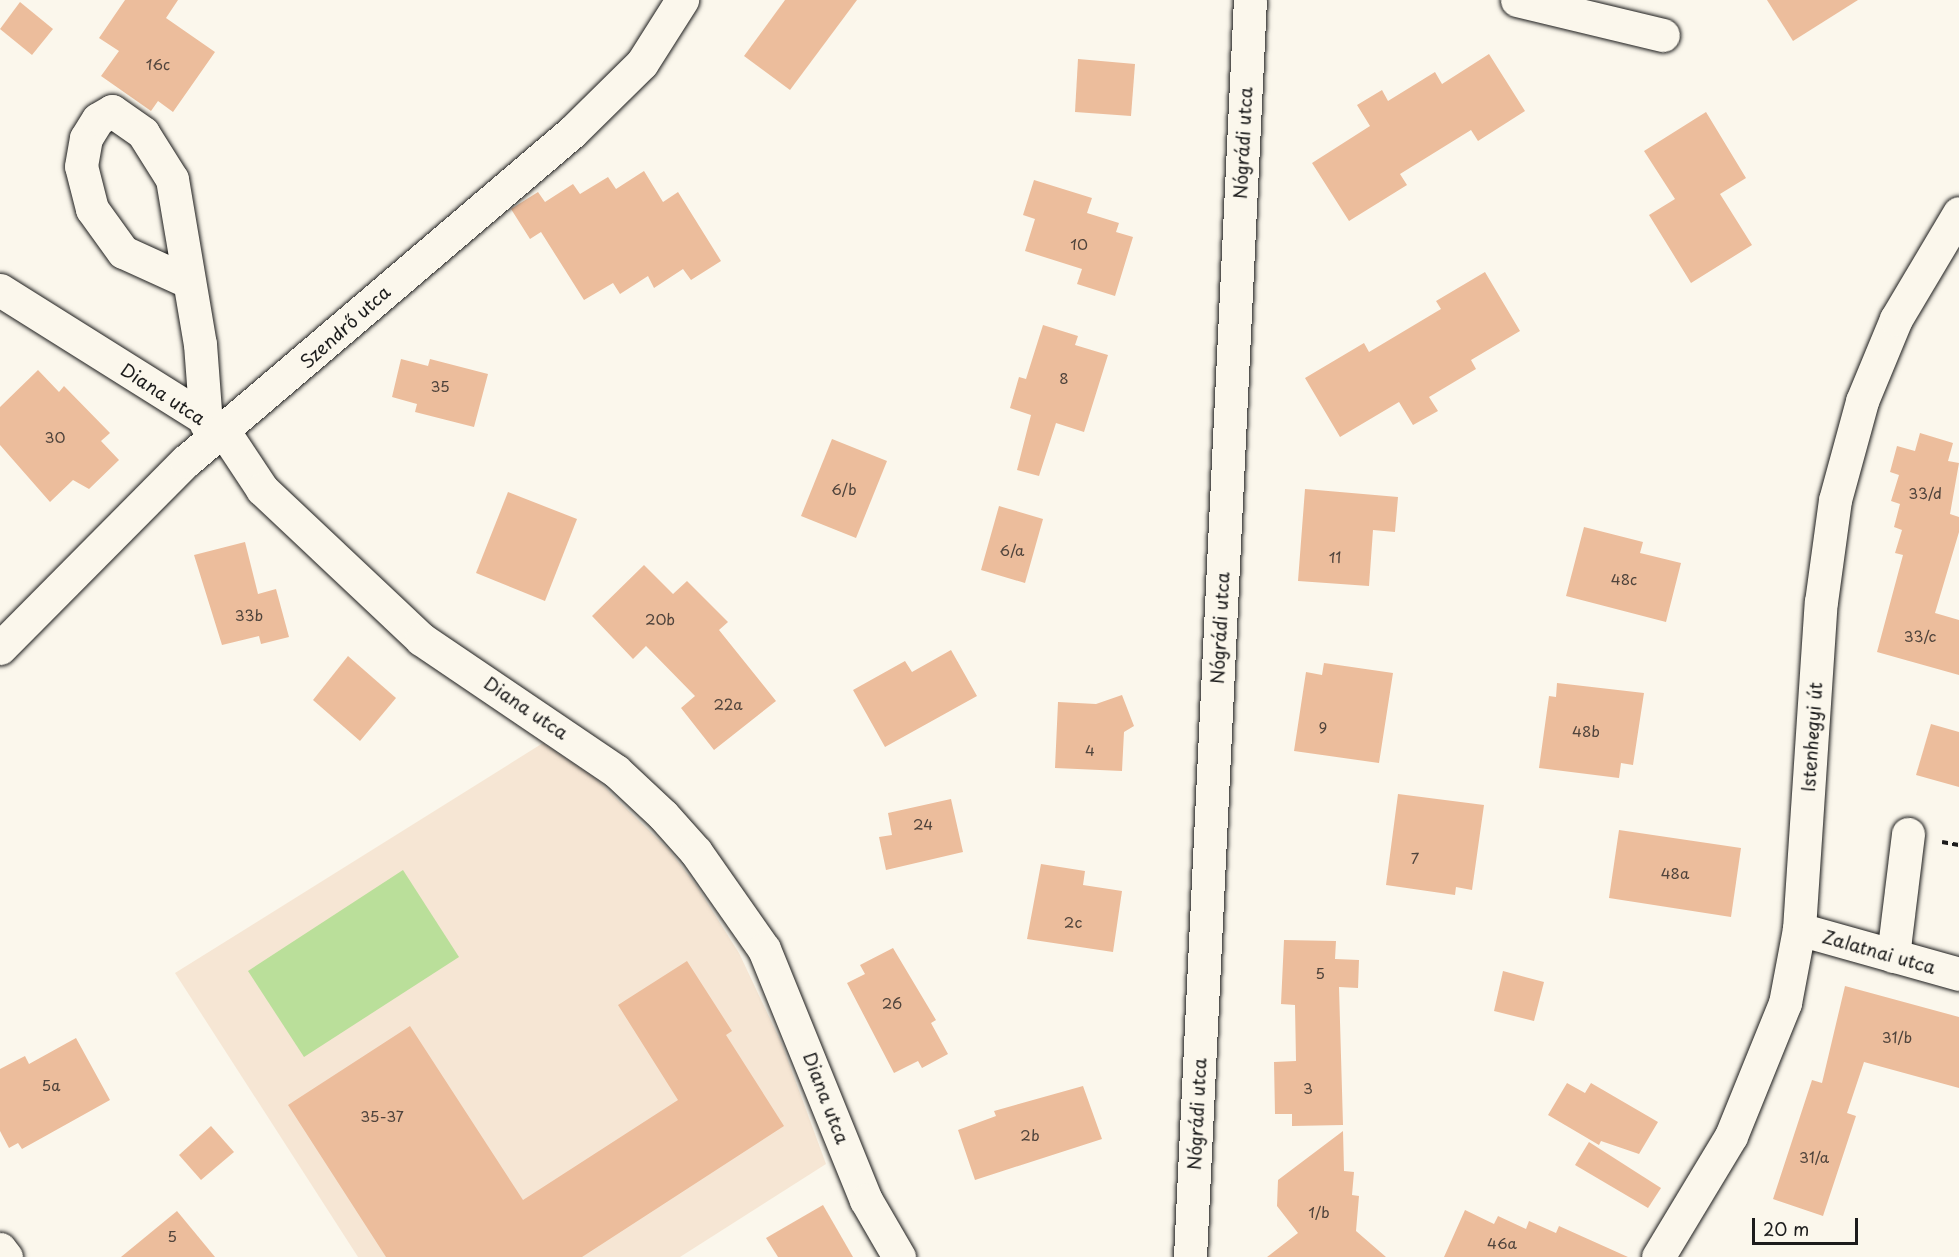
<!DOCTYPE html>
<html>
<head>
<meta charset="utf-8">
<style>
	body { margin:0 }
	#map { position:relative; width:1959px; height:1257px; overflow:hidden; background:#fbf7ec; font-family:"Playpen Sans",sans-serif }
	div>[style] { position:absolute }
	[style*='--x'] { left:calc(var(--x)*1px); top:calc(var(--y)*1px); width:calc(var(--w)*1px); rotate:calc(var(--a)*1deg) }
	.built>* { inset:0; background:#f6e6d4 }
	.green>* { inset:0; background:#badf9a }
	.building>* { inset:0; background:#ecbd9c }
	.path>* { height:4px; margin-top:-2px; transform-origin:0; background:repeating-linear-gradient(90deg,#1c1c1c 0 6px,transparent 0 10.5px) }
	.roads { filter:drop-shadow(0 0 2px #1c1c1c) drop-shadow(0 0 2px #1c1c1c) }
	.minor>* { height:33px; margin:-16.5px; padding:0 16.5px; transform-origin:16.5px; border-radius:16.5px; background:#fbf7ec }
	span { translate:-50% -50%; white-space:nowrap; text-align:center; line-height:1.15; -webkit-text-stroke:4.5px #fbf7ec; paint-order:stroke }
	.number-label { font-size:15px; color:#50443c }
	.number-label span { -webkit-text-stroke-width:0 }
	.street-label { font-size:18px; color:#1c1c1c }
	.scale { position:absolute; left:1752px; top:1218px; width:106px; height:27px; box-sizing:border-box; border:3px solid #1c1c1c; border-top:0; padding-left:8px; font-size:18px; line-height:21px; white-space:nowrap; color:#1c1c1c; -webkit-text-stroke:4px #fbf7ec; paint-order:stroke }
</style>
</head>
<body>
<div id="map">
	<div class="built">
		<div style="clip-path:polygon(543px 743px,596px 779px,669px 850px,696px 885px,739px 953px,782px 1044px,826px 1164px,680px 1257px,358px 1257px,175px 973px)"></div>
	</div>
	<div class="green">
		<div style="clip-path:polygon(403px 870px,459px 957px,304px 1057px,248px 971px)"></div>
	</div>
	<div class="building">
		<div style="clip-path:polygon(125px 0,178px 0,166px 18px,215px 52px,173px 112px,158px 101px,151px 111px,101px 76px,119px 51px,99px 38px)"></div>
		<div style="clip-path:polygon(785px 0,857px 0,790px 90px,744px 56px)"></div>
		<div style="clip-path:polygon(1767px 0,1858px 0,1793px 41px)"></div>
		<div style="clip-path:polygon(20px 2px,53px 29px,32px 55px,0 29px)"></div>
		<div style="clip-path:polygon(1489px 54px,1525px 111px,1478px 141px,1471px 130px,1400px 174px,1407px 185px,1349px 221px,1312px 163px,1370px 126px,1357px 105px,1382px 90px,1388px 101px,1435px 72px,1442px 84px)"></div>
		<div style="clip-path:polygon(1078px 59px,1135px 64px,1131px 116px,1075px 112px)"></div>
		<div style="clip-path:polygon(1706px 112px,1746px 178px,1720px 194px,1752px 245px,1691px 283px,1649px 215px,1675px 199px,1644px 151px)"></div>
		<div style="clip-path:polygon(644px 171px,663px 202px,678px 192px,721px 261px,691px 280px,683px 269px,654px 288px,648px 276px,620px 294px,613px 283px,584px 300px,541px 232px,530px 239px,511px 209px,538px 192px,545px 202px,573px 184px,580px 194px,608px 177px,616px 189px)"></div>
		<div style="clip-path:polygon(1034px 180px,1092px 198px,1087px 213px,1119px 223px,1116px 232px,1133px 237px,1115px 296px,1077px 284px,1082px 269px,1025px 251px,1035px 219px,1023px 215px)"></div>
		<div style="clip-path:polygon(1485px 272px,1520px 331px,1471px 360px,1476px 369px,1429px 397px,1438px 411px,1413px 425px,1399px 402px,1340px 437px,1305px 378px,1364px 343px,1369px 352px,1441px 309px,1436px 301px)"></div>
		<div style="clip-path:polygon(1043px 325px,1078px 336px,1075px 345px,1108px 355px,1084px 432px,1056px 423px,1039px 476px,1017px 470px,1031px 415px,1010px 408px,1019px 377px,1026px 379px)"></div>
		<div style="clip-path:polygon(401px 359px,428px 366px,430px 359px,488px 374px,474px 427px,415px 412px,417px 404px,392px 397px)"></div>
		<div style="clip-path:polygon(38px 370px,59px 392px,64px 386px,110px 433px,101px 441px,119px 460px,89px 489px,73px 480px,50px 502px,0 445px,0 407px)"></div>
		<div style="clip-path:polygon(1920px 433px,1953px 443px,1948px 461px,1959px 463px,1950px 514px,1959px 517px,1959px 532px,1935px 613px,1959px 620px,1959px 675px,1877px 652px,1903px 555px,1895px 553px,1902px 530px,1894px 527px,1900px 504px,1891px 501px,1899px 475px,1890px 472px,1897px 446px,1915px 451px)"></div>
		<div style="clip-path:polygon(832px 439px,887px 461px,856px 538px,801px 516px)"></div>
		<div style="clip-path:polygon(1305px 489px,1398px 497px,1395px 532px,1373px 530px,1369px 586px,1298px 581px)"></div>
		<div style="clip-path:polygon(508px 492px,577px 519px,545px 601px,476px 573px)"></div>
		<div style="clip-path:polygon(999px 506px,1043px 519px,1025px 583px,981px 570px)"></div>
		<div style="clip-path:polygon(1584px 527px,1643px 542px,1640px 553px,1681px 563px,1666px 622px,1566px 596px)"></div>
		<div style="clip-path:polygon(245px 542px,258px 594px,276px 589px,289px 637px,261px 644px,259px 636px,222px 645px,194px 555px)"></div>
		<div style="clip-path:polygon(644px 565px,673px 594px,687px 581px,728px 622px,719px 630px,776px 701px,714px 750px,681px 708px,695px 696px,646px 646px,633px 659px,592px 616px)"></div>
		<div style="clip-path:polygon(951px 650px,977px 696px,885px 747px,853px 690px,905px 661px,912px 672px)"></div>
		<div style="clip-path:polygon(348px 656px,396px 698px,360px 741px,313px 700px)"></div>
		<div style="clip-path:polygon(1324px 663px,1393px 673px,1379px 763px,1294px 751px,1306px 672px,1322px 675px)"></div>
		<div style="clip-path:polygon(1557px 683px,1644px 693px,1633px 765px,1621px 763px,1619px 778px,1539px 768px,1549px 696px,1556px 697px)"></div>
		<div style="clip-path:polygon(1122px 695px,1134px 726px,1124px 732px,1122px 771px,1055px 768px,1058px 702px,1096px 704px)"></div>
		<div style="clip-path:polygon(1931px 724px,1959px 732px,1959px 787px,1916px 775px)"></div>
		<div style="clip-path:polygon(1398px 794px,1484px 805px,1472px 890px,1456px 887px,1455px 895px,1386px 885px)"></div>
		<div style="clip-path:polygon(951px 799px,963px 852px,886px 870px,879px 837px,892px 835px,888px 813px)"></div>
		<div style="clip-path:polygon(1619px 830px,1741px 848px,1731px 917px,1609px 898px)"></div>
		<div style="clip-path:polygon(1041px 864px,1085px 871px,1083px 885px,1122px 891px,1113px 952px,1027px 939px)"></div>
		<div style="clip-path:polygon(1284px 940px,1336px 941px,1335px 959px,1359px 960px,1358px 988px,1339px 987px,1343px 1125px,1292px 1126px,1292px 1114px,1275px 1114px,1274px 1062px,1296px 1061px,1295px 1005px,1281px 1004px)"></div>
		<div style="clip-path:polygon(893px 948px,936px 1020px,931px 1023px,948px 1054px,922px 1068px,918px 1061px,894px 1073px,847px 983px,865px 974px,860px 965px)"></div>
		<div style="clip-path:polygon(687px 961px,732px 1031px,726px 1035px,784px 1126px,582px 1257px,386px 1257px,288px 1105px,410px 1026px,523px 1200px,678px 1100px,618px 1005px)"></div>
		<div style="clip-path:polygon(1503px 971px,1544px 982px,1534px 1021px,1494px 1011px)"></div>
		<div style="clip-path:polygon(1845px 986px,1959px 1017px,1959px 1088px,1864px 1062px,1847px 1113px,1856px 1116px,1823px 1216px,1773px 1199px,1812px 1080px,1822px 1083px)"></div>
		<div style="clip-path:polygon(76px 1038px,110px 1100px,22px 1149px,18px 1143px,9px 1148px,0 1131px,0 1069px,25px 1056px,29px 1064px)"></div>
		<div style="clip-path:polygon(1567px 1083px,1585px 1093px,1591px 1083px,1658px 1122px,1639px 1154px,1601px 1141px,1599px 1145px,1548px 1115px)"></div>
		<div style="clip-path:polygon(1083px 1086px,1102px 1139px,975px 1180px,958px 1130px,996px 1116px,994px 1111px)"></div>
		<div style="clip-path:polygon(211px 1126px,234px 1152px,201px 1180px,179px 1155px)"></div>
		<div style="clip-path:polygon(1343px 1131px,1344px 1171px,1354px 1172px,1352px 1195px,1359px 1196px,1356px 1231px,1386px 1257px,1267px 1257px,1298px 1233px,1277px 1206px,1278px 1180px)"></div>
		<div style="clip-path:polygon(1589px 1142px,1661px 1188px,1648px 1208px,1575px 1165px)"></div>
		<div style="clip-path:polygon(823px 1205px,853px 1257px,778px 1257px,766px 1238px)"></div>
		<div style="clip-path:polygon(1465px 1210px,1494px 1224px,1498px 1216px,1526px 1229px,1529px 1221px,1556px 1233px,1559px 1226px,1628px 1257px,1444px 1257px)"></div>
		<div style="clip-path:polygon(177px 1211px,215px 1257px,121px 1257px)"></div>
	</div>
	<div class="path">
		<div style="--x:1942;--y:842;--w:17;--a:10"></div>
	</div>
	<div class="roads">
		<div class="minor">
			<div style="--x:1517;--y:0;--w:150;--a:13.5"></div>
			<div style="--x:187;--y:281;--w:70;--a:-155.6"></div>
			<div style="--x:123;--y:252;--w:53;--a:-125.8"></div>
			<div style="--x:92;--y:209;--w:44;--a:-104.3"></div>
			<div style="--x:81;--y:166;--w:28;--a:-80"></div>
			<div style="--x:86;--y:138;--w:22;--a:-58"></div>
			<div style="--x:98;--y:119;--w:16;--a:-30"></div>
			<div style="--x:112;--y:111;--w:38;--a:35"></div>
			<div style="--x:143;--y:133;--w:54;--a:57.8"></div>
			<div style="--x:172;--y:179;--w:167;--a:80.4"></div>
			<div style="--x:200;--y:344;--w:80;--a:85.7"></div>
			<div style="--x:0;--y:290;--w:263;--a:32.1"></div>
			<div style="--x:223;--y:430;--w:71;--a:56.5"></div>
			<div style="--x:262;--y:489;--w:219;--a:43.3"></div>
			<div style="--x:421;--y:639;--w:235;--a:34.1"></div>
			<div style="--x:616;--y:771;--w:64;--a:43.1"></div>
			<div style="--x:663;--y:815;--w:50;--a:48.3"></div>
			<div style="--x:696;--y:852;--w:118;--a:55"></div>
			<div style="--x:764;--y:949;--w:271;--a:67.9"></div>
			<div style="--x:866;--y:1200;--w:66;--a:59.9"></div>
			<div style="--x:0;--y:648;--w:264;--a:-45.2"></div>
			<div style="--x:186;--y:461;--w:507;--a:-40.44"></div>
			<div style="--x:572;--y:132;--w:98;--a:-44.6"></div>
			<div style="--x:642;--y:63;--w:75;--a:-57.6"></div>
			<div style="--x:1799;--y:929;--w:166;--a:15.7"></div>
			<div style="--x:1893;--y:956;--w:123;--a:-83"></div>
			<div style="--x:0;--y:1249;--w:10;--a:53"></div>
			<div style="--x:1190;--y:1257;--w:1258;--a:-87.27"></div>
			<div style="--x:1658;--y:1257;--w:141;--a:-58.9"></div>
			<div style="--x:1731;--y:1136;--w:144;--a:-67.9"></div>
			<div style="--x:1785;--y:1003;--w:75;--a:-79.3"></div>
			<div style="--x:1799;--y:929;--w:328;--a:-86.2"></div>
			<div style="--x:1821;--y:602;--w:103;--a:-82.2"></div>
			<div style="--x:1835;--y:500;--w:103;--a:-74.7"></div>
			<div style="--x:1862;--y:401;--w:89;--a:-67.5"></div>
			<div style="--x:1896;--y:319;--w:123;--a:-59.3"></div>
		</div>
	</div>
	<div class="number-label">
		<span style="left:158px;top:64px">16c</span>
		<span style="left:1079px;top:244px">10</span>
		<span style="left:1064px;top:378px">8</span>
		<span style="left:440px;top:386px">35</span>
		<span style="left:55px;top:437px">30</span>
		<span style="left:844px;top:489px">6/b</span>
		<span style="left:1925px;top:493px">33/d</span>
		<span style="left:1012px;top:550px">6/a</span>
		<span style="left:1335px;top:557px">11</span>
		<span style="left:1624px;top:579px">48c</span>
		<span style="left:249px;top:615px">33b</span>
		<span style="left:660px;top:619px">20b</span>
		<span style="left:1920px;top:636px">33/c</span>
		<span style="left:728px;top:704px">22a</span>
		<span style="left:1323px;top:727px">9</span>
		<span style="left:1586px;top:731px">48b</span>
		<span style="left:1090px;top:750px">4</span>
		<span style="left:923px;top:824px">24</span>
		<span style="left:1415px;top:858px">7</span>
		<span style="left:1675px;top:873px">48a</span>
		<span style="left:1073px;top:922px">2c</span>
		<span style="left:1320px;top:973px">5</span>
		<span style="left:892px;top:1003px">26</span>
		<span style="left:1897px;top:1037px">31/b</span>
		<span style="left:51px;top:1085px">5a</span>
		<span style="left:1308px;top:1088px">3</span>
		<span style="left:382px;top:1116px">35-37</span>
		<span style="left:1030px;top:1135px">2b</span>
		<span style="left:1814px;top:1157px">31/a</span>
		<span style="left:1319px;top:1212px">1/b</span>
		<span style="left:172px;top:1236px">5</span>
		<span style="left:1502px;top:1243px">46a</span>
	</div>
	<div class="street-label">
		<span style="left:1243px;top:143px;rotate:-87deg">Nógrádi utca</span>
		<span style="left:345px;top:327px;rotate:-42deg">Szendrő utca</span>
		<span style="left:163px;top:394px;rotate:33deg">Diana utca</span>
		<span style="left:1220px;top:628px;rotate:-87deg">Nógrádi utca</span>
		<span style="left:526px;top:708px;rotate:34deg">Diana utca</span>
		<span style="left:1812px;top:737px;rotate:-86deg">Istenhegyi út</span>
		<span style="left:1879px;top:952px;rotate:16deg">Zalatnai utca</span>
		<span style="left:826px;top:1098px;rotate:69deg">Diana utca</span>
		<span style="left:1197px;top:1114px;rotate:-87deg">Nógrádi utca</span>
	</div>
	<div class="scale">20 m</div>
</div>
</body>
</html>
